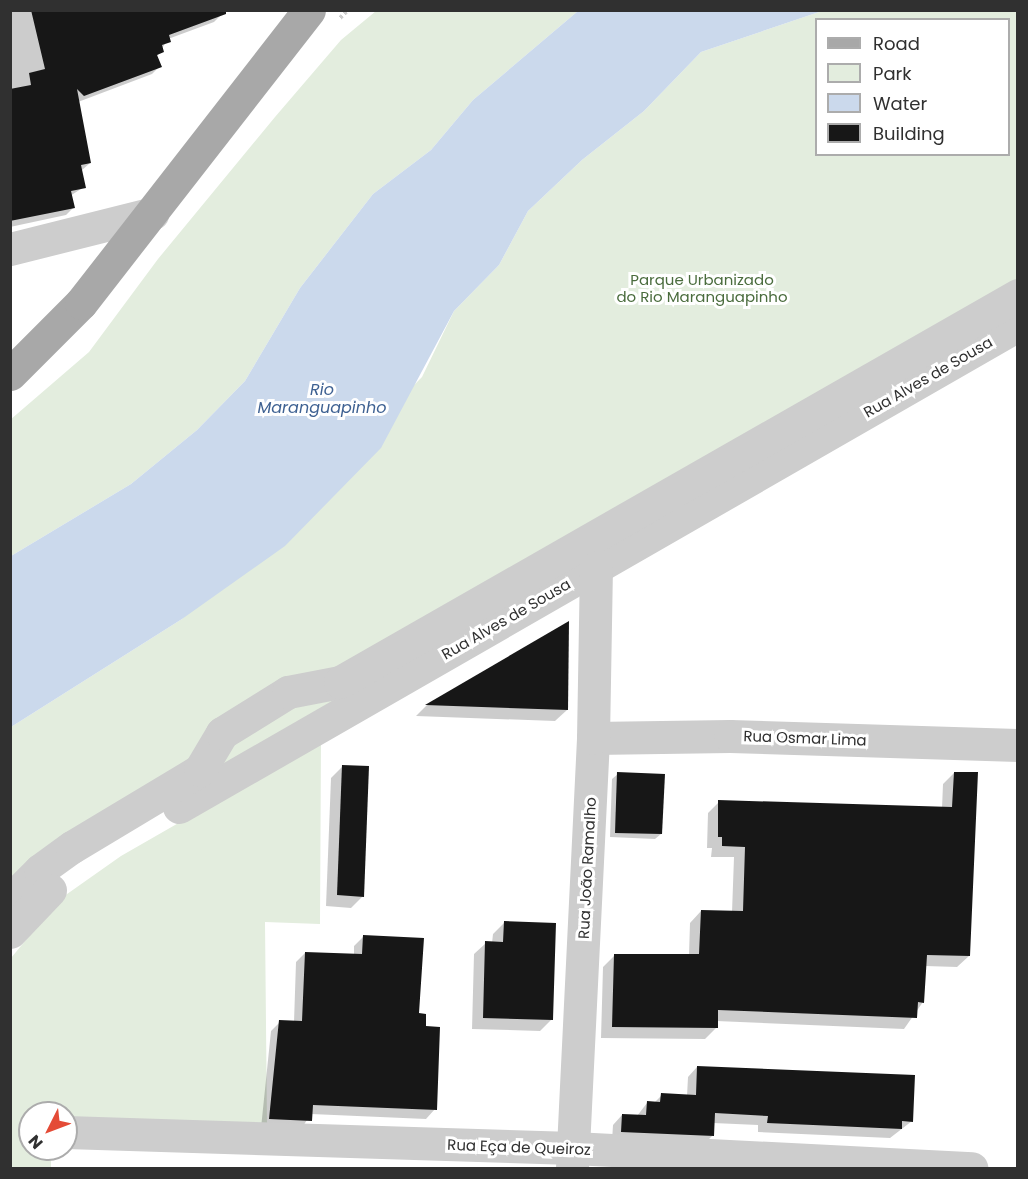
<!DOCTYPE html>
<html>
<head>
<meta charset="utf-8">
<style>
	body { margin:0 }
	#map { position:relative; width:1028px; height:1179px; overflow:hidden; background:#fff; font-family:Poppins,sans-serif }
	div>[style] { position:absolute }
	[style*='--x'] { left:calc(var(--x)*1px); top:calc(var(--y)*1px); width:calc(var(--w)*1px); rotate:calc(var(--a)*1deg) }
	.green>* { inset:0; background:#e3edde }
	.water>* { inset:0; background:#cbd9ec }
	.shadow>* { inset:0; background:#0003 }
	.building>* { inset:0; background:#171717 }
	.path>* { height:4px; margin-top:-2px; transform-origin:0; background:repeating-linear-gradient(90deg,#cdcdcd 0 3px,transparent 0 6px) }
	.minor>* { height:33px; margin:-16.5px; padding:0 16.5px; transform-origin:16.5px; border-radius:16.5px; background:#cdcdcd }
	.major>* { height:33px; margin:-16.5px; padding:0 16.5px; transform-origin:16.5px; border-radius:16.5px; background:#a8a8a8 }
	span { translate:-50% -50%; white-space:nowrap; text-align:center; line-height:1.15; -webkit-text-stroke:6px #fff; paint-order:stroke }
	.park-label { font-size:15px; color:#4a6c3d }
	.street-label { font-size:15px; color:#303030 }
	.water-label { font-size:16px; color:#3e6192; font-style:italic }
	.frame { position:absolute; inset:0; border:12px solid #303030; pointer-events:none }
	.legend { position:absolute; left:815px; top:18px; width:195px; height:138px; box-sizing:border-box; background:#fff; border:2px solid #acacac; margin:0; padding:8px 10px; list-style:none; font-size:18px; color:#303030 }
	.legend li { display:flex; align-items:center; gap:12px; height:30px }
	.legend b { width:30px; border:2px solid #acacac }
	.north { position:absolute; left:18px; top:1101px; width:60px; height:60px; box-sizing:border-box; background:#fff; border:2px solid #acacac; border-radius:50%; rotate:228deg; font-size:16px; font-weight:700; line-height:24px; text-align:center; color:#303030 }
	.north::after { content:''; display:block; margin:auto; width:21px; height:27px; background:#e44b36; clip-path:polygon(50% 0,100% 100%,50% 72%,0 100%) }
</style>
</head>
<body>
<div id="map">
	<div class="green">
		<div style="clip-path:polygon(376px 11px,578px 11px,473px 100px,431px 150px,373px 194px,300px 288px,245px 381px,197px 430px,131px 484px,11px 556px,10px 420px,89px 352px,158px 259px,275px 117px,341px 40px)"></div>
		<div style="clip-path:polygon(evenodd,822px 11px,1017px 11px,1017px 307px,103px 834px,11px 912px,11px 727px,182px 619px,422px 377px,454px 311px,499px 265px,528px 211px,582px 160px,644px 111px,701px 52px,822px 11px,816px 20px,1008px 20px,1008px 154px,816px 154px,816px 20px)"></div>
		<div style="clip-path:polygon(321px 741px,320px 924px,265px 922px,267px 1126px,66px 1120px,66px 1113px,30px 1113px,30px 1149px,51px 1149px,51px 1168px,11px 1168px,11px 958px,60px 899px,121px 856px)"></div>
	</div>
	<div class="water">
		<div style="clip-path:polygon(578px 11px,822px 11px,701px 52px,644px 111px,582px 160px,528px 211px,499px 265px,454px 311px,381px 448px,285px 546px,182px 619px,11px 727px,11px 556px,131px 484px,197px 430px,245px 381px,300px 288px,373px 194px,431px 150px,473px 100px)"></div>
	</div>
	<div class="shadow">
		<div style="clip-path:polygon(10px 10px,220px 10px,222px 14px,214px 22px,168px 39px,156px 58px,160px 66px,152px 74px,78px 102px,90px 163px,81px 171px,84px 187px,70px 196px,73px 208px,66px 215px,10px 227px)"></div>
		<div style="clip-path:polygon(567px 624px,567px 710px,555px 721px,416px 716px,426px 706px)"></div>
		<div style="clip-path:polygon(343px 766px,363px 896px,351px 908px,326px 906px,331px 778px)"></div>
		<div style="clip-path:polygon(954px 773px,969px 956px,957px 967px,925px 966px,923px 1002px,904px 1029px,716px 1021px,716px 1028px,705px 1039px,601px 1038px,603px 967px,615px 955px,689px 955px,690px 923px,701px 911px,732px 912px,734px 857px,711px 857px,712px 848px,707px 848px,708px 813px,719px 802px,942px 808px,943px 784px)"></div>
		<div style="clip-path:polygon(618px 774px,661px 834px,655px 839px,610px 837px,612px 779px)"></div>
		<div style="clip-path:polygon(504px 923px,552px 1019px,540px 1031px,472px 1029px,474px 954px,486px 943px,492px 943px,493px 934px)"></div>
		<div style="clip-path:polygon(363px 937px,418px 1015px,435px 1109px,426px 1119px,311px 1114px,301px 1129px,261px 1128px,271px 1031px,280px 1022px,294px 1022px,296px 962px,305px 953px,354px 955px,354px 946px)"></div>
		<div style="clip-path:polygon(697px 1067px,912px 1121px,890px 1138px,758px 1132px,758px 1125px,713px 1123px,713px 1135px,703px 1145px,612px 1141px,613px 1125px,622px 1115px,637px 1116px,647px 1103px,654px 1103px,662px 1095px,687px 1096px,688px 1077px)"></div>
	</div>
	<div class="building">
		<div style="clip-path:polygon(31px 10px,226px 10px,226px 14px,169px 35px,171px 42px,162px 45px,164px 52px,157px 55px,162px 67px,84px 96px,77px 89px,91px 163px,81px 165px,86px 188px,71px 191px,75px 208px,10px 221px,10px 89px,31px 85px,29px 73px,45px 69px)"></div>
		<div style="clip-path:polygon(569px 621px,568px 710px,425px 705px)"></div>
		<div style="clip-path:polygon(342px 765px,369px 766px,364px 897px,337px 895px)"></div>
		<div style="clip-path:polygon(617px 772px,665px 774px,662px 834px,615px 833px)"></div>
		<div style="clip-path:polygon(954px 772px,978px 772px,970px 956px,927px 955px,924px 1003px,918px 1002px,917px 1018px,718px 1010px,718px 1028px,612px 1027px,614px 954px,699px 954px,701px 910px,743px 911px,745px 847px,722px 846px,722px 837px,718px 837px,718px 800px,952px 807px)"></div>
		<div style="clip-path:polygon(504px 921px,556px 923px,553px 1020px,483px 1018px,485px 941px,503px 942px)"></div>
		<div style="clip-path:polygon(363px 935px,424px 938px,419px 1013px,426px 1014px,426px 1026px,440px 1027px,437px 1110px,313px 1105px,312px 1121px,269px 1119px,279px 1020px,302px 1021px,305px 952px,362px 954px)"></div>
		<div style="clip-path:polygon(697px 1066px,915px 1075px,913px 1122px,902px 1121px,902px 1129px,813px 1125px,767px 1123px,768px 1116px,715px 1113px,714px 1136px,621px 1132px,622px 1114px,646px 1115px,647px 1101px,660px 1102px,661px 1093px,696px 1095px)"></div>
	</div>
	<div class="path">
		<div style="--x:340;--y:18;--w:11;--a:-45"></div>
	</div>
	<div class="minor">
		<div style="--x:10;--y:249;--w:147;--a:-14.1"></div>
		<div style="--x:593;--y:738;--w:137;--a:-0.8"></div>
		<div style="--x:730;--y:736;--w:288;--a:1.8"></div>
		<div style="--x:179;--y:807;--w:968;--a:-29.88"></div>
		<div style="--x:10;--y:900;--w:42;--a:-45"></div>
		<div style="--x:40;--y:870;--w:39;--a:-36"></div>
		<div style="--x:72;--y:847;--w:149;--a:-31"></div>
		<div style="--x:200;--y:770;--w:43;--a:-59.3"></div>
		<div style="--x:222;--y:733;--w:78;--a:-31.8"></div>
		<div style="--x:288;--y:692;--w:53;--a:-10.9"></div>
		<div style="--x:340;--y:682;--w:781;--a:-29.72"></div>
		<div style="--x:10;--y:932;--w:58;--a:-46.4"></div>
		<div style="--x:66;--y:1132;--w:507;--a:1.81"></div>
		<div style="--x:573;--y:1148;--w:399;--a:2.9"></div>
		<div style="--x:572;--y:1168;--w:431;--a:-87.2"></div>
		<div style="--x:593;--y:738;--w:171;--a:-89"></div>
	</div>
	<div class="major">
		<div style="--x:10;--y:374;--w:100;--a:-45"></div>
		<div style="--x:81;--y:303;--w:371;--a:-52.1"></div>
	</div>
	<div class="park-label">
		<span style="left:702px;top:288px">Parque Urbanizado<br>do Rio Maranguapinho</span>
	</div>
	<div class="street-label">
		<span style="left:928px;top:377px;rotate:-30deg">Rua Alves de Sousa</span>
		<span style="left:506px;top:619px;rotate:-30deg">Rua Alves de Sousa</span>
		<span style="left:805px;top:738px;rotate:2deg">Rua Osmar Lima</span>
		<span style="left:587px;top:868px;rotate:-87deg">Rua João Ramalho</span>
		<span style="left:519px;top:1147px;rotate:2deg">Rua Eça de Queiroz</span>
	</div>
	<div class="water-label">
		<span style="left:322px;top:399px">Rio<br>Maranguapinho</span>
	</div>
	<div class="frame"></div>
	<ul class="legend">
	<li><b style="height:8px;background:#a8a8a8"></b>Road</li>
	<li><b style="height:16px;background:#e3edde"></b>Park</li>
	<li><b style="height:16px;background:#cbd9ec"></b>Water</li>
	<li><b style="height:16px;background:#171717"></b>Building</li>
	</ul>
	<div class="north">N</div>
</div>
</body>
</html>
